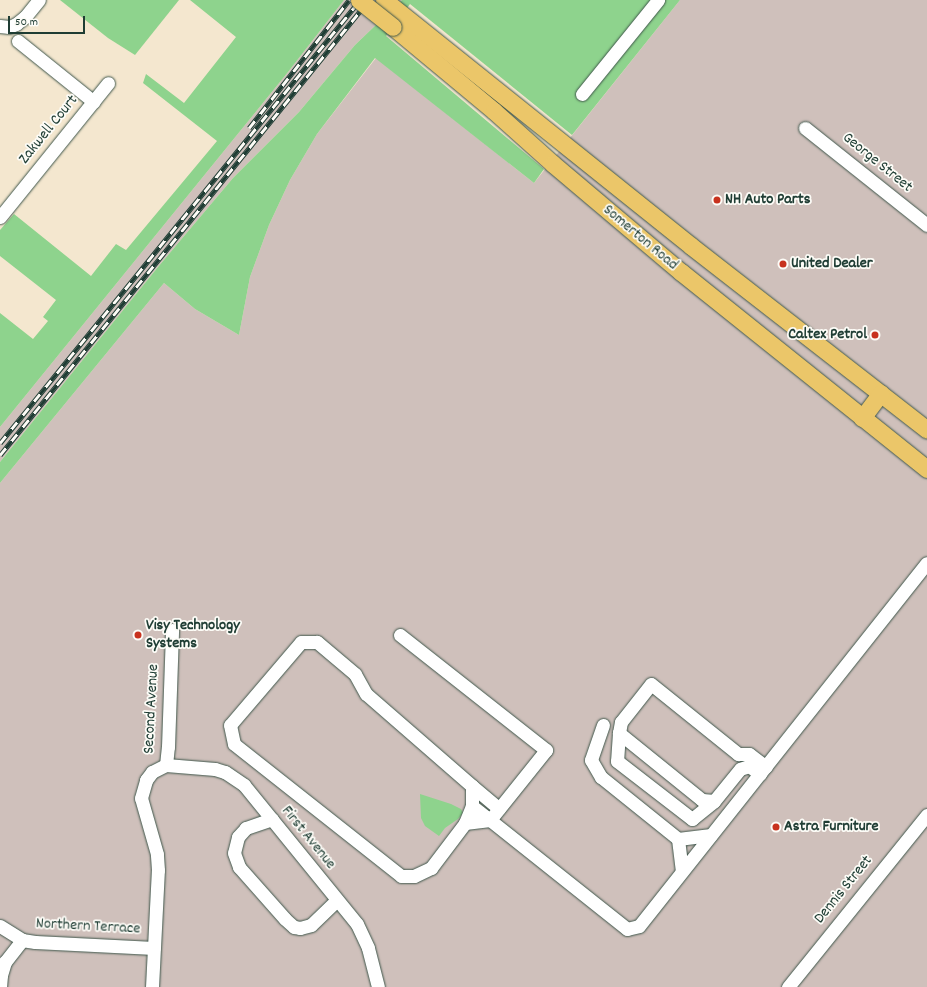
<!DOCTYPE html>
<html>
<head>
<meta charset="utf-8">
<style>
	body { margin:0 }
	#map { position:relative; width:927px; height:987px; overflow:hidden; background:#f4e7cf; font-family:Dekko,sans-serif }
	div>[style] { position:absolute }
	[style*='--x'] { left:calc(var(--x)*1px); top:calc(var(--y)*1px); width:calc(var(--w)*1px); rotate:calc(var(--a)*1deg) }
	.industrial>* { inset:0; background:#cfc0bb }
	.green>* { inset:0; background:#8ed38d }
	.roads { filter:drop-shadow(0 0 1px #3f564b) drop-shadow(0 0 1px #3f564b) }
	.minor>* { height:13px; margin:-6.5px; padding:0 6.5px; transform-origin:6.5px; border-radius:6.5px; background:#fff }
	.major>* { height:17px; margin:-8.5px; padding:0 8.5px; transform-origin:8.5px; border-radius:8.5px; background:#ebc669 }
	.rail>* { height:4.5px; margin-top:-2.25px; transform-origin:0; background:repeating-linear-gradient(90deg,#fdfcf7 0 9px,#1f3d34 0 18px); box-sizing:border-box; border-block:1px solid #1f3d34 }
	.bridges { filter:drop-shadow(0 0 1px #3f564b) drop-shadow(0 0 1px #3f564b) }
	.major-bridge>* { height:17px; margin:-8.5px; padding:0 8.5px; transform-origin:8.5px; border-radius:8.5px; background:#ebc669 }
	.dots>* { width:11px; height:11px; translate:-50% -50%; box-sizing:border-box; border:2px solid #fdfcf7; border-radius:50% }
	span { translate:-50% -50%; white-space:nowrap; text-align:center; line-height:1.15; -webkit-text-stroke:3.5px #fdfcf7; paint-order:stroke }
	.street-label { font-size:16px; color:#1f3d34 }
	.poi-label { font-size:16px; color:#1f3d34; font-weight:700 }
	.left { translate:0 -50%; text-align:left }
	.right { translate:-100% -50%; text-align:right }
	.scale { position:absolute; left:8px; top:16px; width:77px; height:18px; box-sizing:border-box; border:2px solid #1f3d34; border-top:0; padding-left:5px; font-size:12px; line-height:14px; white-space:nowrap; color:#1f3d34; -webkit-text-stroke:3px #fdfcf7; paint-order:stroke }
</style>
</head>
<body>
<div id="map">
	<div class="industrial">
		<div style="clip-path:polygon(344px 0,402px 0,355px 45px,299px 112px,233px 178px,158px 267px,0 462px,0 427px,288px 72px)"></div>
		<div style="clip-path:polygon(680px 0,927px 0,927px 987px,0 987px,0 483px,164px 283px,195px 309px,239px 335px,250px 277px,269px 225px,290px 180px,317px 134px,376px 58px,534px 183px)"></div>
	</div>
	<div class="green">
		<div style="clip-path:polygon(60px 0,179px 0,135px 55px,108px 38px)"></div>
		<div style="clip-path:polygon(190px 0,344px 0,288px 72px,0 427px,0 313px,33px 339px,48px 321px,43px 317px,56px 300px,0 256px,0 230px,14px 214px,91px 276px,116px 244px,126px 250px,217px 141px,143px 83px,146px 74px,184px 103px,236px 37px)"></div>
		<div style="clip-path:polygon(402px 0,680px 0,572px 135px,410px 4px,386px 36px,544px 169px,534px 183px,375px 58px,317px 134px,290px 180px,269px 225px,250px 277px,239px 335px,195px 309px,164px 283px,0 483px,0 462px,158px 267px,233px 178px,299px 112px,355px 45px)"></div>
		<div style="clip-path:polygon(420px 794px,451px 804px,461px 809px,463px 813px,458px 819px,445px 828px,439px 836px,425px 826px,421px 818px)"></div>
	</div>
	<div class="roads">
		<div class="minor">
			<div style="--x:0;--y:26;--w:9;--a:6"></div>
			<div style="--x:9;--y:27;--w:8;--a:-23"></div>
			<div style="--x:16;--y:24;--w:11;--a:-38"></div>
			<div style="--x:25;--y:17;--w:22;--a:-51"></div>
			<div style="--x:18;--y:41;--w:97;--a:38.8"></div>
			<div style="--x:582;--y:94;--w:121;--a:-51"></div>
			<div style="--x:805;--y:128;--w:156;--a:38.5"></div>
			<div style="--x:0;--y:217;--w:172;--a:-51.1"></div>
			<div style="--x:400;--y:635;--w:186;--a:38.2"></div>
			<div style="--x:546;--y:750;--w:90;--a:128.7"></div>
			<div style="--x:490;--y:820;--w:23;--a:-142"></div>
			<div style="--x:603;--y:725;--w:37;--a:109"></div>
			<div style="--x:591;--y:760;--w:20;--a:60"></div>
			<div style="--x:601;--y:777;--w:99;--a:38.8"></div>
			<div style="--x:678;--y:839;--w:33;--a:-7"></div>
			<div style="--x:619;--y:733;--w:28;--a:94"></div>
			<div style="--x:617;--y:761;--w:95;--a:37.7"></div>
			<div style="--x:692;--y:819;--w:28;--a:-39"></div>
			<div style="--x:166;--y:765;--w:18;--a:-84"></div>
			<div style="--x:168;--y:747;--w:117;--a:-88"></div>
			<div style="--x:760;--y:774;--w:14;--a:-144"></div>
			<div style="--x:749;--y:766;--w:9;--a:162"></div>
			<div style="--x:740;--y:769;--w:41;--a:129.1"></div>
			<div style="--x:714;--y:801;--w:12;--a:-175"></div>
			<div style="--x:702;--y:800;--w:107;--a:-141.1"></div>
			<div style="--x:619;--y:733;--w:11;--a:-80"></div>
			<div style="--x:621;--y:722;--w:48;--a:-51.7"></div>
			<div style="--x:651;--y:684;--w:112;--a:38.8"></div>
			<div style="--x:738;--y:754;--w:11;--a:0"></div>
			<div style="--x:749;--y:754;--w:21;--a:37"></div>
			<div style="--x:472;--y:786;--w:35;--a:40"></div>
			<div style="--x:272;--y:819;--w:28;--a:161"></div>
			<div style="--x:246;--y:828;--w:12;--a:132"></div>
			<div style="--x:238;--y:837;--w:16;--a:104"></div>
			<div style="--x:234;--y:853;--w:15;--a:70"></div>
			<div style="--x:239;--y:867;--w:69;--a:48.5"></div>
			<div style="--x:285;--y:919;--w:12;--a:42"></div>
			<div style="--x:294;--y:927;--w:6;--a:9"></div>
			<div style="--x:300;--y:928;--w:11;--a:-15"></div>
			<div style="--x:311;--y:925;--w:36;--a:-44"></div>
			<div style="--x:465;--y:823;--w:18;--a:-68"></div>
			<div style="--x:472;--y:806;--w:20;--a:-90"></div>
			<div style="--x:472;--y:786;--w:140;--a:-139"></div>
			<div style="--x:366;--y:694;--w:23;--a:-119"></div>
			<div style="--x:355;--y:674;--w:50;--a:-139.9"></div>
			<div style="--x:317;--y:642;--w:16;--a:180"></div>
			<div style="--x:301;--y:642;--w:109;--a:130.5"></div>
			<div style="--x:230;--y:725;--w:19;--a:78"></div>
			<div style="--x:234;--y:744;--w:213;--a:38.3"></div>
			<div style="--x:401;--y:876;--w:13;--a:0"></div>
			<div style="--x:414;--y:876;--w:19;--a:-25"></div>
			<div style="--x:431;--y:868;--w:56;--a:-52.9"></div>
			<div style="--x:465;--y:823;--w:25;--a:-7"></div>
			<div style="--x:490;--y:820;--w:175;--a:38.5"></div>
			<div style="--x:627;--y:929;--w:12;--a:-14"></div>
			<div style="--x:639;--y:926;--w:463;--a:-51.6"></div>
			<div style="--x:678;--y:839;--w:32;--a:83"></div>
			<div style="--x:0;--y:926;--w:26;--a:32"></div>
			<div style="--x:22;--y:940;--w:13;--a:9"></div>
			<div style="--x:35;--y:942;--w:119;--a:2.9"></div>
			<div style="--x:0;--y:987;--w:12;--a:-85"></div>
			<div style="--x:1;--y:975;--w:14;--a:-73"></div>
			<div style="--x:5;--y:962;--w:28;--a:-52"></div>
			<div style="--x:152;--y:987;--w:117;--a:-87.1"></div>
			<div style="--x:158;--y:870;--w:16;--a:-94"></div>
			<div style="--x:157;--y:854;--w:58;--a:-105.9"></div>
			<div style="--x:141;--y:798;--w:19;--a:-74"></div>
			<div style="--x:146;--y:780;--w:10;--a:-53"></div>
			<div style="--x:152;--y:772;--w:16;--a:-27"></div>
			<div style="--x:166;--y:765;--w:49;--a:4.7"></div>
			<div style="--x:215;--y:769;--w:10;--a:17"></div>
			<div style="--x:225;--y:772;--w:23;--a:34"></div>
			<div style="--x:244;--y:785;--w:179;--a:50.9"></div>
			<div style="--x:357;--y:924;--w:26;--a:65"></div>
			<div style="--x:368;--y:948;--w:40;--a:75.6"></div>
			<div style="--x:788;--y:987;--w:221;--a:-51.1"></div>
		</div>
		<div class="major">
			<div style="--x:384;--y:0;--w:393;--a:38.7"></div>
			<div style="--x:691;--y:246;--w:299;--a:37.9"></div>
			<div style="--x:393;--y:27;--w:131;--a:39.7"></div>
			<div style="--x:494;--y:111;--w:79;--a:41.9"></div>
			<div style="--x:553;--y:164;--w:167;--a:40.2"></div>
			<div style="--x:681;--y:272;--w:315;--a:38.7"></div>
			<div style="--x:862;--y:418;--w:31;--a:-53"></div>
		</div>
	</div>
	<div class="rail">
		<div style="--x:249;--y:128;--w:162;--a:-52"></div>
		<div style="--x:0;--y:443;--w:571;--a:-50.9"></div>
		<div style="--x:0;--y:455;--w:586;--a:-50.96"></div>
	</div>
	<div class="bridges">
		<div class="major-bridge">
			<div style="--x:359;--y:0;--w:43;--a:38.5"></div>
		</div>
	</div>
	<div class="dots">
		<div style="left:717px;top:200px;background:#c8321e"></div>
		<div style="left:783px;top:264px;background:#c8321e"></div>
		<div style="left:875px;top:335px;background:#c8321e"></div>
		<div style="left:138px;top:635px;background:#c8321e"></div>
		<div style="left:776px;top:827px;background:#c8321e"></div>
	</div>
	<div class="street-label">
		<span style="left:49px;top:130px;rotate:-51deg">Zakwell Court</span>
		<span style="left:877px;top:163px;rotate:39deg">George Street</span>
		<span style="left:640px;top:238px;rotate:40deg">Somerton Road</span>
		<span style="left:152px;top:709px;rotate:-87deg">Second Avenue</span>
		<span style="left:308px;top:838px;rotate:51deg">First Avenue</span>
		<span style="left:844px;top:890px;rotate:-51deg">Dennis Street</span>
		<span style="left:88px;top:927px;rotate:3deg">Northern Terrace</span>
	</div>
	<div class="poi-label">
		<span class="left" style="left:725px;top:200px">NH Auto Parts</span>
		<span class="left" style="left:791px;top:264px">United Dealer</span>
		<span class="right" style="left:867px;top:335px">Caltex Petrol</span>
		<span class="left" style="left:146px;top:635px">Visy Technology<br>Systems</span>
		<span class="left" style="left:784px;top:827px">Astra Furniture</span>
	</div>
	<div class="scale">50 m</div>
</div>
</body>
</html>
